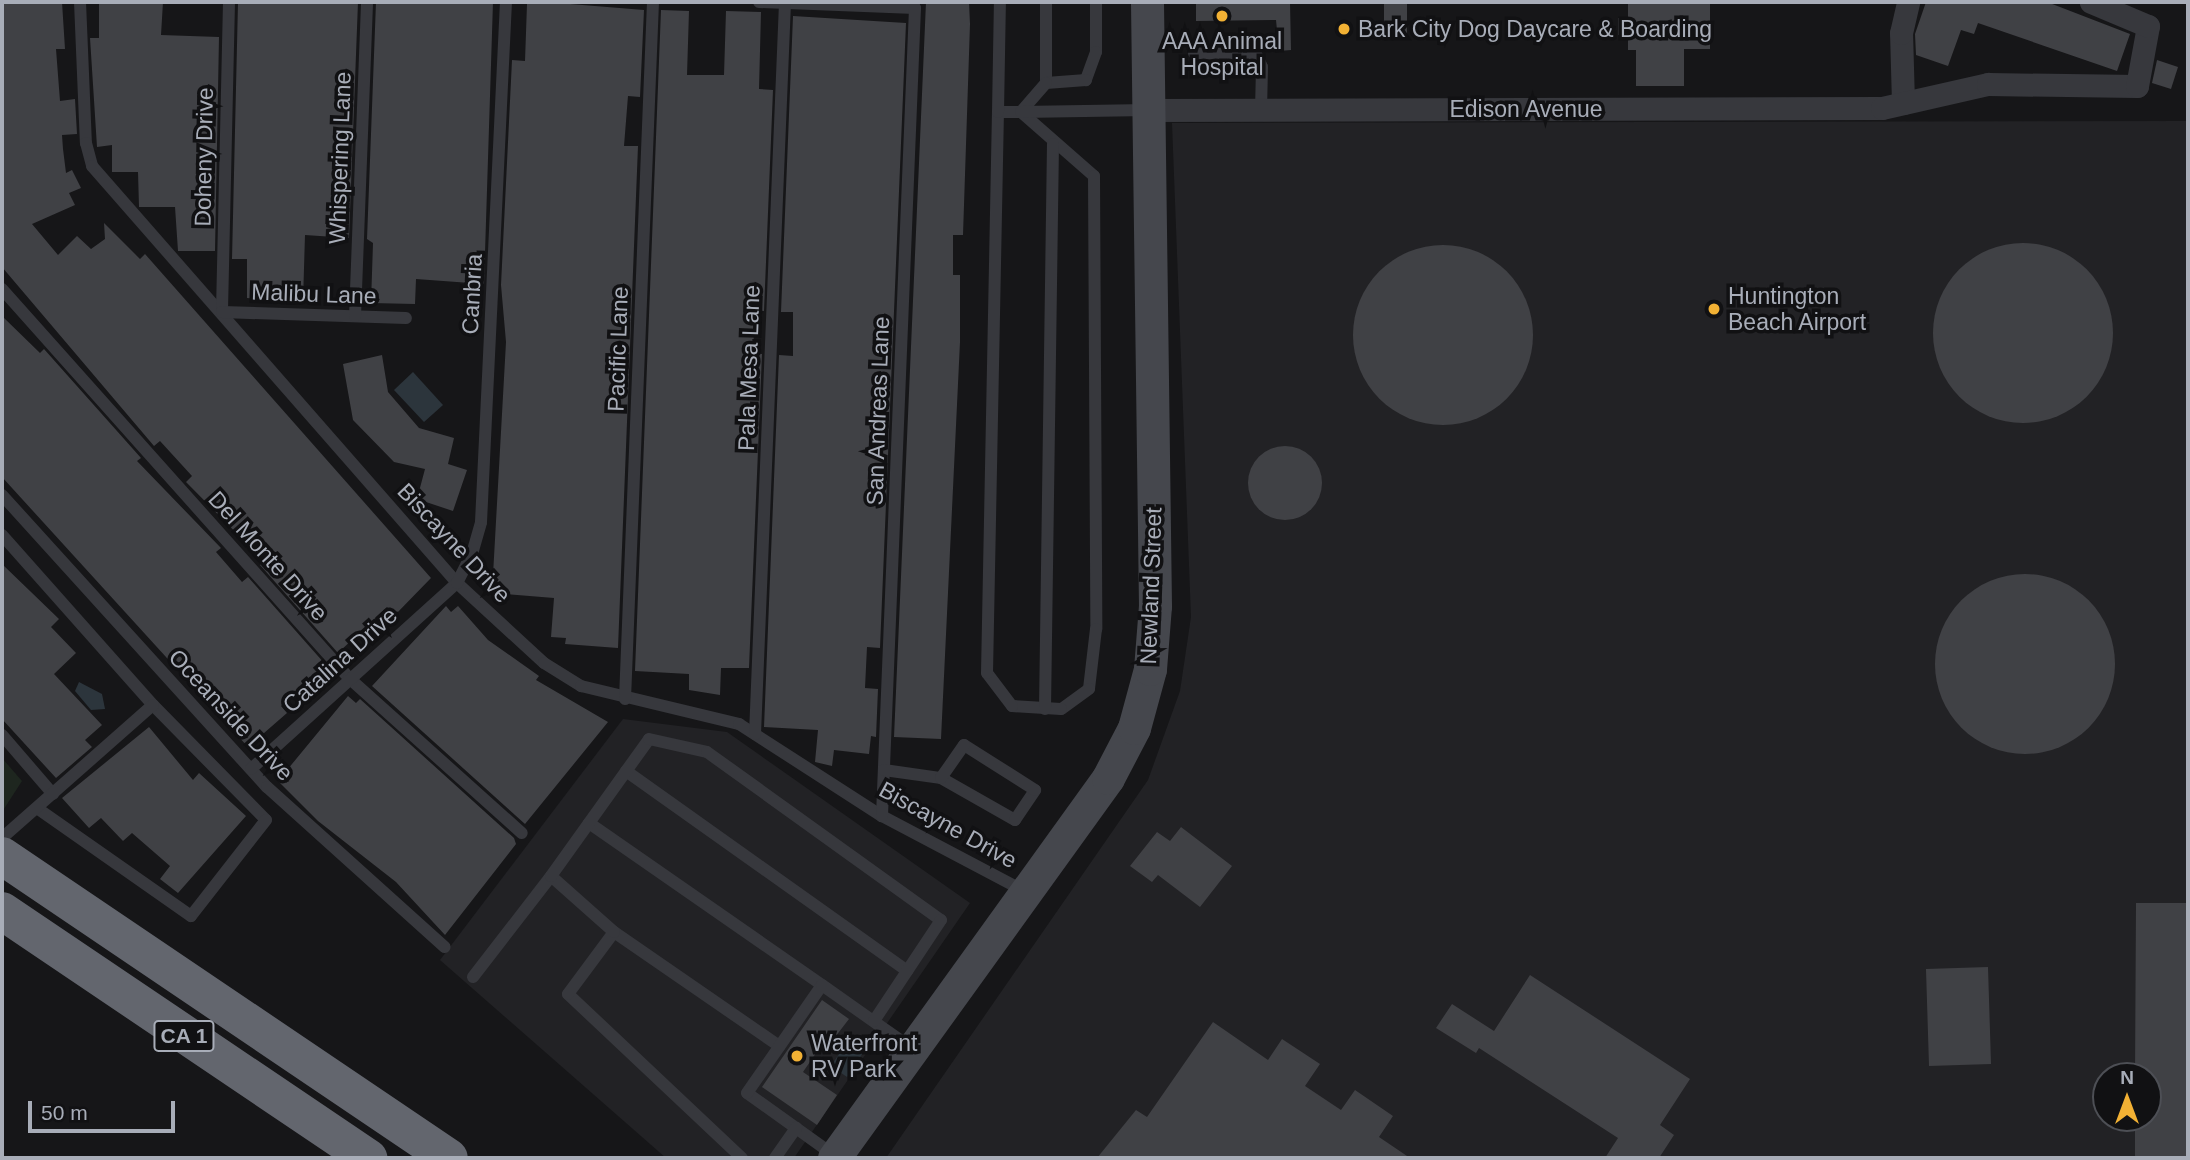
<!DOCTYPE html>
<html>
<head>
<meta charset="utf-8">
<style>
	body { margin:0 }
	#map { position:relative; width:2190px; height:1160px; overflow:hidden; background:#161618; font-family:Helvetica,sans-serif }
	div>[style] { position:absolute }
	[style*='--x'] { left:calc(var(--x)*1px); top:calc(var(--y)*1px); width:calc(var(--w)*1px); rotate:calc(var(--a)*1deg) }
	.built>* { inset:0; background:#222225 }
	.green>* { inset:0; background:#1e261f }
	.water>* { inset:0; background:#2c353c }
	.building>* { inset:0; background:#404145 }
	.round { border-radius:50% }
	.lane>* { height:12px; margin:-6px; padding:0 6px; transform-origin:6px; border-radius:6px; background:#37383d }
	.street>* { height:23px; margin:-11.5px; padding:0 11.5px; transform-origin:11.5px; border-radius:11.5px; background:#37383d }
	.secondary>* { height:33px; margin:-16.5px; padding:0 16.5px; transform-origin:16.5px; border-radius:16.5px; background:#45474d }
	.highway>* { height:38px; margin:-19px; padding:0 19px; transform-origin:19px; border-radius:19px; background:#63666e }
	.dots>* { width:19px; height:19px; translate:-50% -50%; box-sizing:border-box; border:4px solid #111113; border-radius:50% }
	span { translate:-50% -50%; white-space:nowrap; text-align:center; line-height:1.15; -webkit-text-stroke:7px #111113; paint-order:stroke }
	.shield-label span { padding:2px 5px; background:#111113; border:2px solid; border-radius:5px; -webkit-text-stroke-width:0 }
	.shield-label { font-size:21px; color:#a8adb8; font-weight:700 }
	.poi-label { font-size:23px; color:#a8adb8 }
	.left { translate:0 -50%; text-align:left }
	.street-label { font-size:23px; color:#a8adb8 }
	.frame { position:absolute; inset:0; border:4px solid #a8adb8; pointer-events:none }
	.north { position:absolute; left:2092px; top:1062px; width:70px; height:70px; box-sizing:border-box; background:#111113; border:2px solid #4d4f55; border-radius:50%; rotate:0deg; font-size:19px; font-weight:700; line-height:28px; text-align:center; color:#a8adb8 }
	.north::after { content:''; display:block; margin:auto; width:24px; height:32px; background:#f2b134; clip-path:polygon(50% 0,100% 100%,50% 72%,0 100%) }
	.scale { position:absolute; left:28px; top:1101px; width:147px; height:32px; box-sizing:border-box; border:4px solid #a8adb8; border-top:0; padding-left:9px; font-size:21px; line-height:24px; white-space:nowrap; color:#a8adb8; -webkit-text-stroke:5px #111113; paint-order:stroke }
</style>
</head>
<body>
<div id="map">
	<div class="built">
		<div style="clip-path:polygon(evenodd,2188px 121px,2188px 1158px,886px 1158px,1148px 780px,1180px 691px,1191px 617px,1172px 123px,2188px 121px,2106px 1076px,2148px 1076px,2148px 1118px,2106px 1118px,2106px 1076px)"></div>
		<div style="clip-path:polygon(623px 719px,727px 732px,970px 903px,794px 1158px,666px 1158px,440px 960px)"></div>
	</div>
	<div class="green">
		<div style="clip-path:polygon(2px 758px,22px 781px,2px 812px)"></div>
	</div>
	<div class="water">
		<div style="clip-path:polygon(413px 372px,443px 405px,424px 422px,394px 390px)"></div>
		<div style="clip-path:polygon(79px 682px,102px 694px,105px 709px,91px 710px,75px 691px)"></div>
		<div style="clip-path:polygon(852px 1035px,868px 1045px,847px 1077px,831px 1066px)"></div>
	</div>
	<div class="building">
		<div style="clip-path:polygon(2px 2px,62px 2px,65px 49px,56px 49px,60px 101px,75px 99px,77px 134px,62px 135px,63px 149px,66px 173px,72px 170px,81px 188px,69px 193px,75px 205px,32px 224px,58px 255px,77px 236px,91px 249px,105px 239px,104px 223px,140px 259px,145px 254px,431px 578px,395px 615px,387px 607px,338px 653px,260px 565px,264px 561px,186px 482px,192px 476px,160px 441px,154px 446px,2px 267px)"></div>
		<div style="clip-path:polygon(99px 2px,163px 2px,161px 35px,219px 37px,215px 251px,178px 251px,175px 207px,139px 207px,138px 172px,112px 172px,112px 145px,97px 147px,90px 38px,99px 38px)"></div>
		<div style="clip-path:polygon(238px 2px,358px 2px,349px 238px,305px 235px,303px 302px,247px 298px,247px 259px,232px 259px)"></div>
		<div style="clip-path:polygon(376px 2px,493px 2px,484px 284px,416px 279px,415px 304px,371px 303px,373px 243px,367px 239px)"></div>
		<div style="clip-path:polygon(926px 2px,969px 2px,970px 24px,963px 235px,953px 235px,953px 275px,960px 275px,960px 342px,941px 739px,894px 737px)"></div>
		<div style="clip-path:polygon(1196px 2px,1290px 2px,1291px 50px,1279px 51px,1276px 20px,1196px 21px)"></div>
		<div style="clip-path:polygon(1384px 2px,1407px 2px,1407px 33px,1384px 33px)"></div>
		<div style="clip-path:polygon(1628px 2px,1710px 2px,1710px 49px,1684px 49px,1684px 86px,1636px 86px,1636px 50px,1628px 50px,1628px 35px,1618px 35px,1618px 18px,1628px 18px)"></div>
		<div style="clip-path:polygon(1926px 2px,2047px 2px,2130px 34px,2117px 71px,1978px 23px,1974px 34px,1961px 30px,1948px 66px,1916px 55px,1915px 34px)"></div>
		<div style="clip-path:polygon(558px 3px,644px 10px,640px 97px,628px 96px,624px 146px,638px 146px,618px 648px,565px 644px,566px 638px,551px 637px,554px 598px,492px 593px,506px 342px,501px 285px,512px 60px,525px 61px,527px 4px)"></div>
		<div style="clip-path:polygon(661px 10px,689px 11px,687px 75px,724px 75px,726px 11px,761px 12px,759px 89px,773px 90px,764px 311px,755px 311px,753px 353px,762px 354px,749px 668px,721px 668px,720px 695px,689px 690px,689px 674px,635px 671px)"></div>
		<div style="clip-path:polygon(793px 16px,906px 23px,880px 648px,867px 647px,865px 688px,878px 689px,876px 737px,871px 736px,869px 754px,834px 750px,832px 766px,815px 762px,818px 730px,764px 727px,779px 355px,793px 356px,793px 312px,781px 312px)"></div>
		<div style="clip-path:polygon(2157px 60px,2178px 67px,2171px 89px,2152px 83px)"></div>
		<div class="round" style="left:1933px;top:243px;width:180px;height:180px"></div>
		<div class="round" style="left:1353px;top:245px;width:180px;height:180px"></div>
		<div style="clip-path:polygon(2px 316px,40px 353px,44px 349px,141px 458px,137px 461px,221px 548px,216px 552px,242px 582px,248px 577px,325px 664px,281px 706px,287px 713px,248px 747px,2px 477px)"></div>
		<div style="clip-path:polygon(382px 355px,388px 392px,419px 428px,454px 438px,448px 464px,467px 470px,453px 511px,417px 499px,425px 469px,394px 462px,353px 420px,343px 364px)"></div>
		<div class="round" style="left:1248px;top:446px;width:74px;height:74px"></div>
		<div style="clip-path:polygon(2px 564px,59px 619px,51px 627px,76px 653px,54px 674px,102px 725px,85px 740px,92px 747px,56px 778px,2px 719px)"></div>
		<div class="round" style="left:1935px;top:574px;width:180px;height:180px"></div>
		<div style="clip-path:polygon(446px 606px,451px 612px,458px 606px,488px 640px,539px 676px,536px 680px,608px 722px,525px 824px,372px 686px)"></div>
		<div style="clip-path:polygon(348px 696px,356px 703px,360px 699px,514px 838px,516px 844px,445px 935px,396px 882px,318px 821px,278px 781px)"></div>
		<div style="clip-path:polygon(149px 727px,193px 780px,199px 773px,246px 816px,178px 893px,160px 879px,170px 866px,132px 833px,123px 841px,101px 818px,89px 828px,62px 798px)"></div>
		<div style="clip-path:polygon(1181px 827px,1232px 866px,1200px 907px,1158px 875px,1152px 882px,1130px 866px,1157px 832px,1170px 841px)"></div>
		<div style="clip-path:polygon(2136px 903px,2188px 903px,2188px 1158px,2135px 1158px,2135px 1118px,2148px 1118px,2148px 1076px,2135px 1076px)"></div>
		<div style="clip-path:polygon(1988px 967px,1991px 1064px,1929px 1066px,1926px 969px)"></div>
		<div style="clip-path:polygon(1530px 975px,1690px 1079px,1660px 1125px,1674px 1135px,1659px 1158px,1605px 1158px,1618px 1138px,1479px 1048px,1476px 1053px,1436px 1028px,1452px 1004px,1494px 1031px)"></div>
		<div style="clip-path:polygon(822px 1000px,849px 1019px,832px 1041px,827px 1037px,803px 1072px,837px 1095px,817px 1125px,762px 1087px)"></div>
		<div style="clip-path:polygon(1213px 1022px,1268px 1060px,1282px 1039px,1320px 1064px,1305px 1086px,1341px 1110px,1355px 1090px,1393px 1116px,1379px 1137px,1410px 1158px,1097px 1158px,1136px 1110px,1147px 1117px)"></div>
	</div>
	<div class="lane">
		<div style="--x:80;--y:2;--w:141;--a:87.6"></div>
		<div style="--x:86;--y:143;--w:24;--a:75"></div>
		<div style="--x:92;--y:166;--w:554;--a:48.8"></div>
		<div style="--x:457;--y:583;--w:118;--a:42.6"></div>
		<div style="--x:544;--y:663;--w:44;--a:31.9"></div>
		<div style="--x:581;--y:686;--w:163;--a:13.5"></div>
		<div style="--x:739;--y:724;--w:170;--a:32.8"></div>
		<div style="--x:882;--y:816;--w:161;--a:27.8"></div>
		<div style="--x:229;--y:2;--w:310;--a:91.3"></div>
		<div style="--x:222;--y:312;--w:184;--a:1.9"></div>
		<div style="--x:759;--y:2;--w:156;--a:2.2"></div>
		<div style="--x:915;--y:8;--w:809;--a:92.34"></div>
		<div style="--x:1046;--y:2;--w:81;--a:90"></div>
		<div style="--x:1096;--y:2;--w:50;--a:90"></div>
		<div style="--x:1096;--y:52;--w:30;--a:110"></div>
		<div style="--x:1086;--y:80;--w:40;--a:175.7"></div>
		<div style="--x:1046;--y:83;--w:38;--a:131"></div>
		<div style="--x:1021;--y:112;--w:97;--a:41.2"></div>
		<div style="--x:1094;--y:176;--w:453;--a:89.7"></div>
		<div style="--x:1096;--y:629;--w:60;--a:96.7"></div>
		<div style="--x:1089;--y:689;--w:34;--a:144"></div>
		<div style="--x:1061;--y:709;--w:49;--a:-176.5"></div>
		<div style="--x:1012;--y:706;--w:41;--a:-127.1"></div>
		<div style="--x:987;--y:673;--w:561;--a:-88.88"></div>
		<div style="--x:998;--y:112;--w:23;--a:0"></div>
		<div style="--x:1021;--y:112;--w:127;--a:-0.9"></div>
		<div style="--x:1194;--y:53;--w:62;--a:0.9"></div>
		<div style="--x:1256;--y:54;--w:14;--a:65"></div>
		<div style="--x:1262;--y:67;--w:43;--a:91.3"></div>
		<div style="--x:998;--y:112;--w:110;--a:-89"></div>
		<div style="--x:2;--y:289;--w:521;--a:48.27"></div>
		<div style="--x:349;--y:678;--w:232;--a:41.9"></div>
		<div style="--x:355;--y:316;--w:314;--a:-87.8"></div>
		<div style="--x:2;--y:495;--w:394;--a:47.8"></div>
		<div style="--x:267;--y:787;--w:239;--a:42"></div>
		<div style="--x:2;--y:535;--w:227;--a:48.4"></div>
		<div style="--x:153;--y:705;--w:161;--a:45.5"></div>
		<div style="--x:266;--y:820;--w:122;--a:128"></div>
		<div style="--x:191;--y:916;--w:188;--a:-145"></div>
		<div style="--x:625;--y:699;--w:698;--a:-87.7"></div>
		<div style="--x:1045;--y:709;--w:565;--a:-89.19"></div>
		<div style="--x:755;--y:734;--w:732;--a:-87.65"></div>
		<div style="--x:2;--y:735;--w:78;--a:49.2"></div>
		<div style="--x:251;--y:769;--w:278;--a:-42.1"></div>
		<div style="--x:457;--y:583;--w:33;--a:-63"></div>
		<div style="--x:472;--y:554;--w:33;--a:-74"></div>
		<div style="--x:481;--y:522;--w:521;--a:-87.25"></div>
		<div style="--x:884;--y:770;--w:58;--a:8"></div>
		<div style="--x:941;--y:778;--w:85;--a:29.6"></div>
		<div style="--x:1015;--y:820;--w:36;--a:-56"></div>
		<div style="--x:1035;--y:790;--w:84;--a:-147.6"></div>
		<div style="--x:964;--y:745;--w:40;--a:124.9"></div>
		<div style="--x:626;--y:771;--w:345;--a:35.4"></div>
		<div style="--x:589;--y:823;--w:284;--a:34.8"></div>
		<div style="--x:2;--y:838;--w:201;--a:-41.4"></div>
		<div style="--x:614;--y:932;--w:201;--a:34.6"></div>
		<div style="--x:473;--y:977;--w:128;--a:-52.3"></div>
		<div style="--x:835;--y:1156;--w:108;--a:-144.4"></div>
		<div style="--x:747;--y:1093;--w:131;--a:-55.2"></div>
		<div style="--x:822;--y:985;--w:108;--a:35.2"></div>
		<div style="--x:742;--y:1158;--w:239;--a:-136.7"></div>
		<div style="--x:568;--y:994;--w:77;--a:-53.4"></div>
		<div style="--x:614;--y:932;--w:84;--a:-138.4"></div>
		<div style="--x:551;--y:876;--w:168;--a:-54.4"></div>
		<div style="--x:649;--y:739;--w:59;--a:12.6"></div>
		<div style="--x:707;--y:752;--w:288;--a:35.7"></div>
		<div style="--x:941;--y:920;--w:121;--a:123.6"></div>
		<div style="--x:775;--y:1158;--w:37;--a:-55"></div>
	</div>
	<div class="street">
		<div style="--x:1903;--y:103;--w:70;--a:-91.6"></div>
		<div style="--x:1901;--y:33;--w:32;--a:-77"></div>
		<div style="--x:1148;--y:110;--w:734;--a:-0.16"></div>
		<div style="--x:1882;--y:108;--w:109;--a:-12.8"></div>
		<div style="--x:1988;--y:84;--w:149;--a:0.8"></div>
		<div style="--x:2137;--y:86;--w:61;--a:-79.6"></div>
		<div style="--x:2148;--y:26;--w:62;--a:-157.2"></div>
	</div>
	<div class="secondary">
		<div style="--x:834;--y:1158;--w:468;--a:-54.2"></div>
		<div style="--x:1108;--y:778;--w:56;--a:-62.5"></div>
		<div style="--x:1134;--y:728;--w:61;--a:-74.8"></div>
		<div style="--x:1150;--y:669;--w:63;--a:-85.5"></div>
		<div style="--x:1155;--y:606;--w:604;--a:-90.76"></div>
	</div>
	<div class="highway">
		<div style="--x:2;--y:856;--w:539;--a:34.04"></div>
		<div style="--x:2;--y:911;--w:442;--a:34"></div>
	</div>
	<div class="dots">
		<div style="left:1222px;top:16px;background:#f2b134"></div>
		<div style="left:1344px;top:29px;background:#f2b134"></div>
		<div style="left:1714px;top:309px;background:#f2b134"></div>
		<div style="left:797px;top:1056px;background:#f2b134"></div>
	</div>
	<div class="shield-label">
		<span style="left:184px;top:1036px">CA 1</span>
	</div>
	<div class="poi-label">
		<span class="left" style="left:1358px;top:29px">Bark City Dog Daycare &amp; Boarding</span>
		<span style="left:1222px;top:54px">AAA Animal<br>Hospital</span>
		<span class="left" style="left:1728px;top:309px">Huntington<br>Beach Airport</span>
		<span class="left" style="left:811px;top:1056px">Waterfront<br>RV Park</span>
	</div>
	<div class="street-label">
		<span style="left:1526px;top:109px">Edison Avenue</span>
		<span style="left:204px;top:157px;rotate:-89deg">Doheny Drive</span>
		<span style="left:340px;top:158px;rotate:-88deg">Whispering Lane</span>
		<span style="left:314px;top:294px;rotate:2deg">Malibu Lane</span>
		<span style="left:472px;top:294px;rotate:-87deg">Canbria</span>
		<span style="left:618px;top:349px;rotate:-88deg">Pacific Lane</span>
		<span style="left:749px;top:368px;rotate:-88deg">Pala Mesa Lane</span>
		<span style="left:878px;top:411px;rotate:-88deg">San Andreas Lane</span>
		<span style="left:454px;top:543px;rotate:47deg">Biscayne Drive</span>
		<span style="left:268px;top:556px;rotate:48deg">Del Monte Drive</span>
		<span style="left:1151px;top:586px;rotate:-88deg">Newland Street</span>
		<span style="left:340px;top:660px;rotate:-42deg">Catalina Drive</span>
		<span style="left:231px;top:715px;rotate:47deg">Oceanside Drive</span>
		<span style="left:948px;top:825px;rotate:29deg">Biscayne Drive</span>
	</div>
	<div class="frame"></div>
	<div class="north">N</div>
	<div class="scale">50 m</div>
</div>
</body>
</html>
